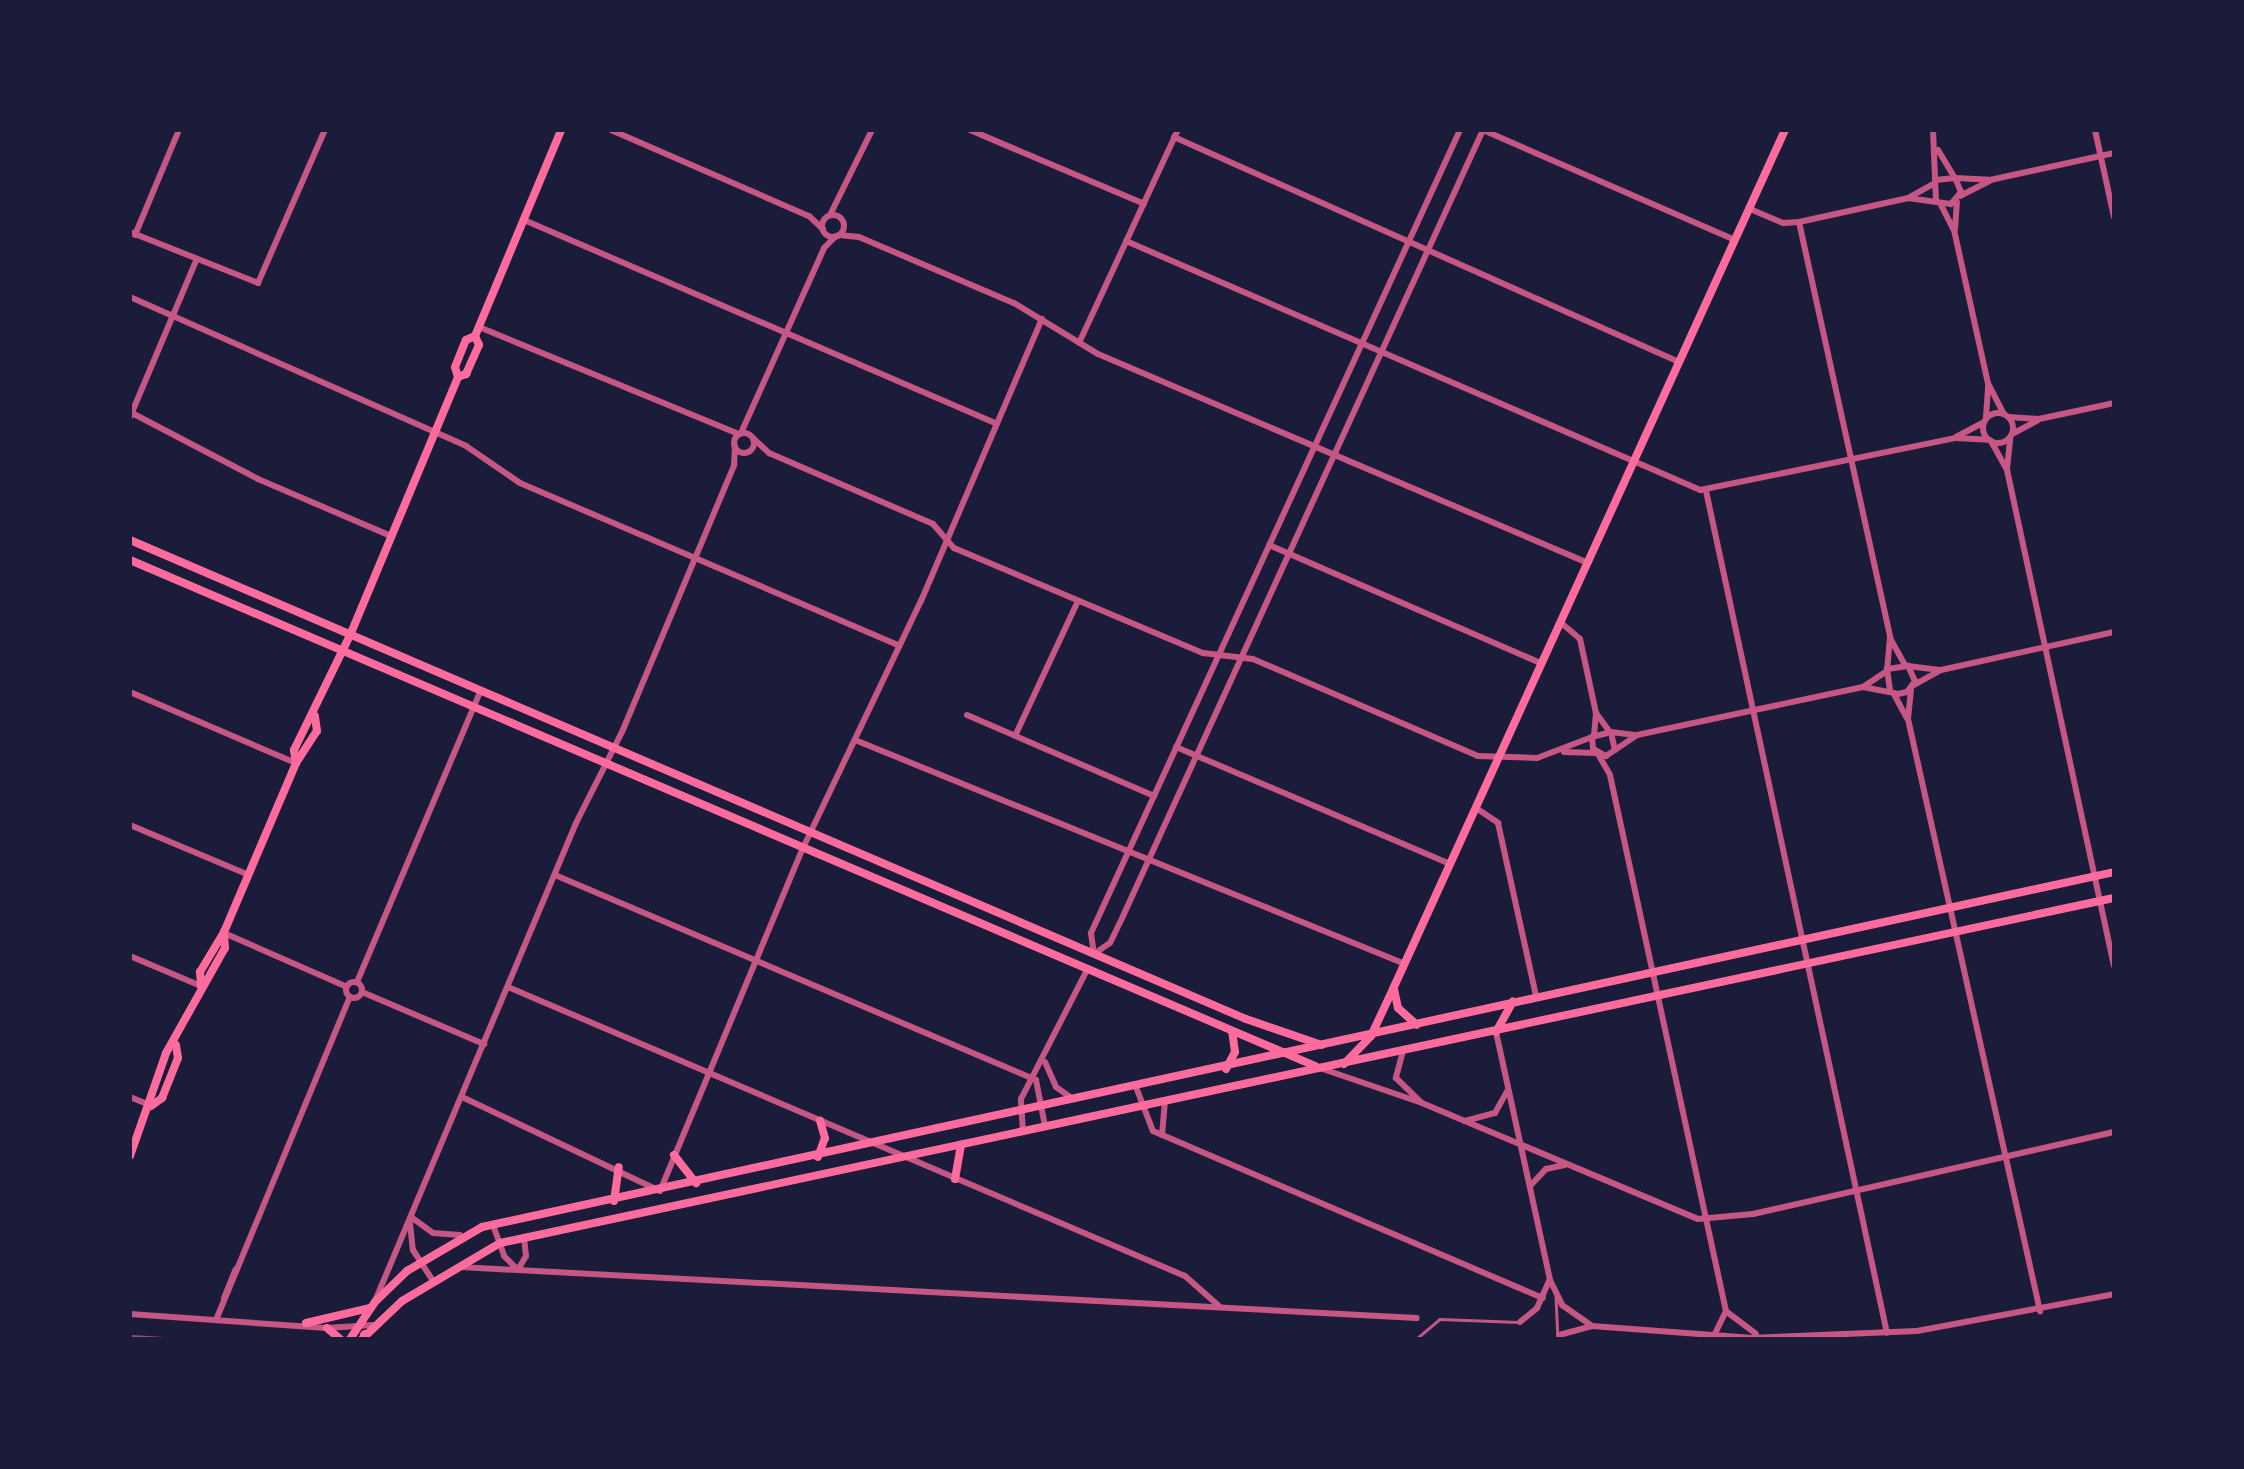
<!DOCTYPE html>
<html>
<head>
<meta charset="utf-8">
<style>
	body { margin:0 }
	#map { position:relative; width:2244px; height:1469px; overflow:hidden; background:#1b1b3a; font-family:Montserrat,sans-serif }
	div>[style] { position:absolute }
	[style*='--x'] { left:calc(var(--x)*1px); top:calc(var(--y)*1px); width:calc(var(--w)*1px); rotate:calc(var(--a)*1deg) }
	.service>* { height:2.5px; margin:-1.25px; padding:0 1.25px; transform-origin:1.25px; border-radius:1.25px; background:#c65784 }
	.minor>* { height:6px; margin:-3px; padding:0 3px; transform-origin:3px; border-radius:3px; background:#c65784 }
	.minor>.ring { margin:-3px; padding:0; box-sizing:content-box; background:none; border:6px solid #c65784; border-radius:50% }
	.secondary>* { height:8px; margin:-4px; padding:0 4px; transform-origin:4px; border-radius:4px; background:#ff6b9d }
	.trunk>* { height:10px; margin:-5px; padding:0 5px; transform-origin:5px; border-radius:5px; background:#ff6b9d }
	.rail>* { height:2.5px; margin:-1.25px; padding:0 1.25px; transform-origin:1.25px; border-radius:1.25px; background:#a44b75 }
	span { translate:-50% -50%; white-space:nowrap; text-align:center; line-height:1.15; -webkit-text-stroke:10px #1b1b3a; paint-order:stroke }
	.frame { position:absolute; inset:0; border:132px solid #1b1b3a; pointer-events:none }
</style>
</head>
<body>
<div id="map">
	<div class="service">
		<div style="--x:1556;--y:1297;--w:42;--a:87.3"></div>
		<div style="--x:1416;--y:1339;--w:31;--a:-40"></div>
		<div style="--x:1440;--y:1319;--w:78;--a:2.2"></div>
	</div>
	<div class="minor">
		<div style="--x:611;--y:130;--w:216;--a:23.5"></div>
		<div style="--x:809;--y:216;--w:19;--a:43"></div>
		<div style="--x:970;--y:130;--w:189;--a:23"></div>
		<div style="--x:1460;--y:130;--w:884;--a:114.68"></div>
		<div style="--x:1091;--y:933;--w:21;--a:82"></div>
		<div style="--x:1094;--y:954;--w:19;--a:-35"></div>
		<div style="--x:1110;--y:943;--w:30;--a:-64"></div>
		<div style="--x:1123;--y:916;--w:865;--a:-65.39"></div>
		<div style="--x:1483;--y:130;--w:275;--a:23.6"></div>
		<div style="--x:1933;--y:130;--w:48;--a:87.6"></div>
		<div style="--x:2095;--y:130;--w:89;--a:77.7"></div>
		<div style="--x:1174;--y:137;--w:553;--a:24.02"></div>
		<div style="--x:1938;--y:150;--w:31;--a:59"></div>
		<div style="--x:1955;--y:178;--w:35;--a:3"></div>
		<div style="--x:1990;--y:180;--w:127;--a:-12.3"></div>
		<div style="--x:1960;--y:196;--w:33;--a:-27"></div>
		<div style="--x:1908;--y:198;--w:43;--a:7.9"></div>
		<div style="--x:1951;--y:204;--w:16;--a:-50"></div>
		<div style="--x:1961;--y:192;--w:15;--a:-113"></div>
		<div style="--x:1955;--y:178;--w:20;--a:174"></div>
		<div style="--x:1935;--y:180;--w:21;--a:87"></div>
		<div style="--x:1940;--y:203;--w:30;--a:63"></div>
		<div style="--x:1954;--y:230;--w:157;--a:77.5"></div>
		<div style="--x:1988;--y:383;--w:34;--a:63"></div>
		<div style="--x:1750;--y:209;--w:36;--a:23"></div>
		<div style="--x:1783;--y:223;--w:16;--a:-4"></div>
		<div style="--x:1799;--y:222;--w:112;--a:-12.4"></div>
		<div style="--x:1908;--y:198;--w:29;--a:-29"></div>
		<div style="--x:830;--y:215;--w:95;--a:-63.7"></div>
		<div class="ring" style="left:822px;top:215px;width:16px;height:16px"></div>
		<div style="--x:524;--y:220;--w:513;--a:23.32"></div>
		<div style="--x:1799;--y:222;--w:425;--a:77.6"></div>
		<div style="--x:1890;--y:637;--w:32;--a:95"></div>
		<div style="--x:1955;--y:229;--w:27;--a:-86"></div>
		<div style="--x:130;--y:232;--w:138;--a:21.7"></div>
		<div style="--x:258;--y:283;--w:167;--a:-66.4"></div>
		<div style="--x:135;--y:235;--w:114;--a:-67.3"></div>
		<div style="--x:839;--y:235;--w:20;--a:6"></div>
		<div style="--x:859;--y:237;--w:168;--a:23.1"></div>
		<div style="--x:1014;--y:303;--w:98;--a:31.3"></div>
		<div style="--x:1098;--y:354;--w:533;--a:23.1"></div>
		<div style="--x:1126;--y:241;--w:626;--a:23.45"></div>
		<div style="--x:1700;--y:490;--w:260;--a:-11.5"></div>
		<div style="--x:1955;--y:438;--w:34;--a:3"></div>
		<div style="--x:130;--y:297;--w:368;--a:23.9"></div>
		<div style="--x:466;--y:446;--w:65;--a:34.4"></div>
		<div style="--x:520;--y:483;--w:413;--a:23.2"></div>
		<div style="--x:479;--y:327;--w:281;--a:22.4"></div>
		<div style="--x:1079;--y:343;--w:235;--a:-65.1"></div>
		<div style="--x:130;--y:412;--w:144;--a:27.6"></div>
		<div style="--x:258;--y:479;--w:145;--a:23.2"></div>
		<div class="ring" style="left:1983px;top:413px;width:24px;height:24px"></div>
		<div style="--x:130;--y:417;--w:169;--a:-67.1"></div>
		<div style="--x:1986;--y:417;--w:32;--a:-86"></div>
		<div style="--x:2009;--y:417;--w:30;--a:4"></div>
		<div style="--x:2039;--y:419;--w:77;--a:-12"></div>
		<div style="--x:741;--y:433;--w:203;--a:-65.8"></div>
		<div style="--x:824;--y:248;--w:17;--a:-45"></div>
		<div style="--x:2014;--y:433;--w:27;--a:-28"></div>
		<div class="ring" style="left:734px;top:433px;width:14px;height:14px"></div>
		<div style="--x:1956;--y:437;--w:32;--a:-28"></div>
		<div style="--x:754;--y:439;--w:21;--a:43"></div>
		<div style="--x:769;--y:453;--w:179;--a:23.4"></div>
		<div style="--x:933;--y:524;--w:32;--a:49"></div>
		<div style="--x:954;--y:548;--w:270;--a:22.9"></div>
		<div style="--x:1203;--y:653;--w:50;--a:6.8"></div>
		<div style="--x:1253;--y:659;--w:245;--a:23.3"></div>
		<div style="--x:1478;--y:756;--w:59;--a:1.9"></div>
		<div style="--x:1537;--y:758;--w:59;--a:-20.9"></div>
		<div style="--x:1991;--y:441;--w:33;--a:61"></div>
		<div style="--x:2007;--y:470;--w:507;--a:77.83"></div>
		<div style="--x:2007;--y:469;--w:31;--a:-84"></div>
		<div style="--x:1706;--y:491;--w:861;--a:77.87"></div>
		<div style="--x:1269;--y:545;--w:296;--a:23.5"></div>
		<div style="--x:1560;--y:622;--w:26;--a:40"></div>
		<div style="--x:1580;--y:639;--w:76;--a:77.8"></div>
		<div style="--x:1596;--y:713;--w:21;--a:95"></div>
		<div style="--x:1890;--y:638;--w:31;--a:61"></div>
		<div style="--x:1908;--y:666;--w:32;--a:7"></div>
		<div style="--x:1914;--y:685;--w:31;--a:-29"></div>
		<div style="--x:1941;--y:670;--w:177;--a:-12.4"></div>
		<div style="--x:1863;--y:687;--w:36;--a:11"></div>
		<div style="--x:1898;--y:694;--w:9;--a:-13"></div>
		<div style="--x:1907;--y:692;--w:14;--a:-54"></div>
		<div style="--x:1915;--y:681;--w:17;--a:-115"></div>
		<div style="--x:1908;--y:666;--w:21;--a:172"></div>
		<div style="--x:1887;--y:669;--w:22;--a:82"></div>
		<div style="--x:1911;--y:690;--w:29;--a:96"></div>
		<div style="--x:1908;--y:719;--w:607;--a:77.43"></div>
		<div style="--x:130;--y:692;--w:181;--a:23.2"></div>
		<div style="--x:1894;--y:694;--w:27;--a:62"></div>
		<div style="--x:1596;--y:713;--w:22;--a:54"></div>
		<div style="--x:967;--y:715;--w:204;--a:23.4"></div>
		<div style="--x:1611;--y:732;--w:26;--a:7"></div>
		<div style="--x:1637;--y:735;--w:231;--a:-12"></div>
		<div style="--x:1863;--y:687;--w:27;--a:-34"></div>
		<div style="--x:1015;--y:736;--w:149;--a:-65"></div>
		<div style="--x:855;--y:740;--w:594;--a:22.16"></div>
		<div style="--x:1176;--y:747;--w:298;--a:23.1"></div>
		<div style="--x:1615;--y:750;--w:18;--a:-103"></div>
		<div style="--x:1611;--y:732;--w:20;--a:165"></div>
		<div style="--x:1592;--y:737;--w:12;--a:85"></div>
		<div style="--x:1593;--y:749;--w:15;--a:28"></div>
		<div style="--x:1606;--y:756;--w:36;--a:-34"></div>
		<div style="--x:1564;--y:752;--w:32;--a:2"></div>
		<div style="--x:1598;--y:754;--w:24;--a:60"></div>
		<div style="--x:1610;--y:775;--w:548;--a:77.79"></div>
		<div style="--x:1726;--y:1311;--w:25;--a:116"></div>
		<div style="--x:1476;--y:808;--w:27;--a:34"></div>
		<div style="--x:1498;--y:823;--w:177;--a:77.6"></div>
		<div style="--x:130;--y:825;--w:129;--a:22.8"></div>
		<div style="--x:555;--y:875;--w:523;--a:23.08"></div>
		<div style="--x:224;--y:933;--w:134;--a:23.7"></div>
		<div style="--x:130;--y:956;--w:77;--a:22.9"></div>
		<div class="ring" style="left:346px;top:982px;width:10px;height:10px"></div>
		<div style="--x:357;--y:982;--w:317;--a:-67"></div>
		<div style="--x:508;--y:987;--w:736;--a:23.12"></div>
		<div style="--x:1185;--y:1276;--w:45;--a:41.4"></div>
		<div style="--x:362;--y:992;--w:133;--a:23.1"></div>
		<div style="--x:1496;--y:1032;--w:254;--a:77.7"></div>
		<div style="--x:1550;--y:1280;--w:28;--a:64"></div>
		<div style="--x:1562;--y:1305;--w:35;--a:35"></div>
		<div style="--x:1403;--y:1051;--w:28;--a:105"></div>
		<div style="--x:1396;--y:1078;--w:35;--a:44"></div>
		<div style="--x:1045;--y:1062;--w:27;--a:66"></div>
		<div style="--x:1056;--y:1087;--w:19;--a:35"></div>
		<div style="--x:1320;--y:1068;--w:108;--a:18.9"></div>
		<div style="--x:1422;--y:1103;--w:299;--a:22.8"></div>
		<div style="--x:1698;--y:1219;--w:55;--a:-5.2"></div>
		<div style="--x:1753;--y:1214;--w:370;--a:-12.8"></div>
		<div style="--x:1036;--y:1080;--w:47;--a:78.9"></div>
		<div style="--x:1136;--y:1087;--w:47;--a:68.9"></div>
		<div style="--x:1153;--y:1131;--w:424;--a:23.2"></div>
		<div style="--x:130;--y:1097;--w:22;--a:22"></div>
		<div style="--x:462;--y:1097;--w:219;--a:25.4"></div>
		<div style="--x:660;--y:1191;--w:372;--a:-67.4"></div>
		<div style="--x:803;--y:848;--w:274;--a:-64.5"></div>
		<div style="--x:921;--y:601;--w:307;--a:-66.8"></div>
		<div style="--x:1465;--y:1121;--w:31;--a:-15"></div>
		<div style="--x:1495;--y:1113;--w:25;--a:-61"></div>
		<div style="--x:1023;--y:1131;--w:32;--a:-94"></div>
		<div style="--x:1021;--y:1099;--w:145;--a:-62.9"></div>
		<div style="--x:1162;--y:1135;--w:34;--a:-85"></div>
		<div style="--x:1531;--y:1185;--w:22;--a:-47"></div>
		<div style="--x:1546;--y:1169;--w:19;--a:-12"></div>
		<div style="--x:411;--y:1217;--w:27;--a:36"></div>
		<div style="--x:433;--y:1233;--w:27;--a:4"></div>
		<div style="--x:410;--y:1223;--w:27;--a:84"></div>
		<div style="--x:413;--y:1250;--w:37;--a:57"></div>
		<div style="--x:493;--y:1225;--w:33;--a:70"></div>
		<div style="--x:504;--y:1256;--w:18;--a:45"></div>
		<div style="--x:460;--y:1267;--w:958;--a:3.05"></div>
		<div style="--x:519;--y:1268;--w:14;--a:-60"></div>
		<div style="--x:526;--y:1256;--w:18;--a:-96"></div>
		<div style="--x:224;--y:1298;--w:31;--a:-68"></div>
		<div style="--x:375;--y:1301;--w:519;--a:-67.19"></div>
		<div style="--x:576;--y:823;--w:102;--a:-63.2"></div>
		<div style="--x:622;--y:732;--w:290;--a:-67.2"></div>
		<div style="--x:734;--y:465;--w:19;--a:-87"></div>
		<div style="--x:1727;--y:1312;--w:36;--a:37"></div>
		<div style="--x:130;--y:1314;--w:197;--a:4.1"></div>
		<div style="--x:327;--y:1328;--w:45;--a:-3.8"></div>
		<div style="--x:216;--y:1320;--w:350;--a:-67.5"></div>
		<div style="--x:1520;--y:1322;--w:22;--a:-39"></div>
		<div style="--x:1537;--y:1308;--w:30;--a:-66"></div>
		<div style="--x:1559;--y:1335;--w:34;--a:-15"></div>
		<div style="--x:1592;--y:1326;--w:158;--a:4.3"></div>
		<div style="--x:1750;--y:1338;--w:167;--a:-2.4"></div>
		<div style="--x:1917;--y:1331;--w:200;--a:-10.6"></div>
	</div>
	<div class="secondary">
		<div style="--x:458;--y:377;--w:9;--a:-21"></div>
		<div style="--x:466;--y:374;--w:32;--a:-66"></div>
		<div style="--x:479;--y:345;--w:10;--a:-114"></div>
		<div style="--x:475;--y:336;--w:223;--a:-67.3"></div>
		<div style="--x:130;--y:540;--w:1214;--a:23.23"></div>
		<div style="--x:1246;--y:1019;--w:80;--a:18.9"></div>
		<div style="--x:130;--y:560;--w:1289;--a:23.12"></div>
		<div style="--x:296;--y:763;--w:38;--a:-57"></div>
		<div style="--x:317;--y:731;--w:15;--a:-98"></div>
		<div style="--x:201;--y:986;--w:14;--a:-94"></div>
		<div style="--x:200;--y:972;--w:47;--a:-59"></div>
		<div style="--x:224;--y:932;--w:184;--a:-66.9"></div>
		<div style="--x:296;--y:763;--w:13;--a:-99"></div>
		<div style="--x:294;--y:750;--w:130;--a:-64"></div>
		<div style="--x:351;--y:633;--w:277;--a:-67.3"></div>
		<div style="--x:458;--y:377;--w:10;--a:-107"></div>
		<div style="--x:455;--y:367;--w:29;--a:-68"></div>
		<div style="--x:466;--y:340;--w:10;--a:-24"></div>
		<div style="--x:1394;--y:989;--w:19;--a:78"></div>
		<div style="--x:1398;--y:1008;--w:25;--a:42"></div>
		<div style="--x:1496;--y:1032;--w:35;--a:-61"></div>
		<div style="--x:1344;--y:1064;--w:39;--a:-46"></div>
		<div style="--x:1371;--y:1036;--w:52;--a:-64.9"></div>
		<div style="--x:1393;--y:989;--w:944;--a:-65.47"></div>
		<div style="--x:1226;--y:1069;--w:19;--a:-62"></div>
		<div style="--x:1235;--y:1052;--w:21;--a:-98"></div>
		<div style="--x:151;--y:1106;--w:14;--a:-36"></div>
		<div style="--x:162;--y:1098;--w:43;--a:-68.2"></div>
		<div style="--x:178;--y:1058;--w:13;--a:-99"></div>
		<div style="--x:674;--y:1155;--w:36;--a:52"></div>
		<div style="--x:130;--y:1156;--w:109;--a:-70.7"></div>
		<div style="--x:166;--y:1053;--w:120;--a:-60.7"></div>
		<div style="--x:225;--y:948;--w:16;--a:-94"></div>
		<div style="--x:818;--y:1157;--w:20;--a:-70"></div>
		<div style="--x:825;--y:1138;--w:18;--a:-106"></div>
		<div style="--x:955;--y:1179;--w:35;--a:-80"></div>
		<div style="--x:614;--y:1201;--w:34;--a:-82"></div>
		<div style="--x:306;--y:1323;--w:66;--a:-13.2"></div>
		<div style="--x:327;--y:1328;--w:17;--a:40"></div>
		<div style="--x:350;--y:1339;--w:45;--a:-56"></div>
		<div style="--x:375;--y:1302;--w:45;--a:-44.1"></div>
		<div style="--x:407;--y:1271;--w:87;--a:-30.4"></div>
		<div style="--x:482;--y:1227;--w:1670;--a:-12.27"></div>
		<div style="--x:362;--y:1339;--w:55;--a:-43.5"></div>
		<div style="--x:402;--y:1301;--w:114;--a:-30.6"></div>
		<div style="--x:500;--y:1243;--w:1650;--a:-12.07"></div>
	</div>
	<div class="trunk">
		<div style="--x:365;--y:1339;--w:4;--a:-90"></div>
	</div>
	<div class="rail">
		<div style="--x:130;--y:1336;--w:50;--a:3.4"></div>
	</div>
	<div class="frame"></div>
</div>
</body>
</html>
